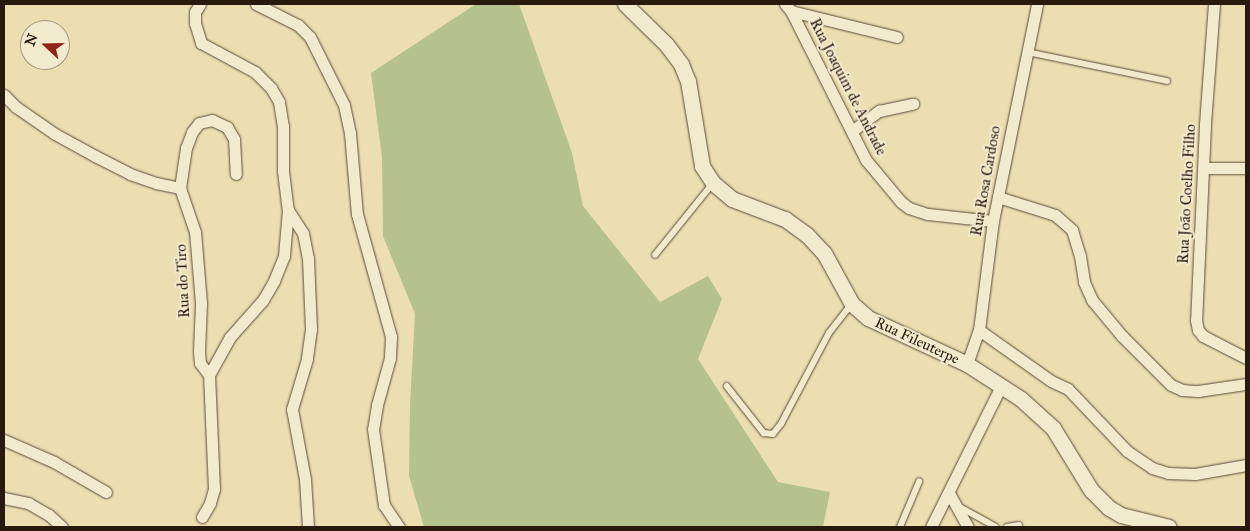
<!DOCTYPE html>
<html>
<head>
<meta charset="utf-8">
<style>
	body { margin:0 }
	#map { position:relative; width:1250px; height:531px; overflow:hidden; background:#ebdfb2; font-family:"IM FELL Great Primer",serif }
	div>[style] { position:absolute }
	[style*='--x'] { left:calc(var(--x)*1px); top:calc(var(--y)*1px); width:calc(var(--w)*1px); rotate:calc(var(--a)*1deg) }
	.green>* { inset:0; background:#b5c28e }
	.roads { filter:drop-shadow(0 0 1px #5a4b38) drop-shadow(0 0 1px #5a4b38) }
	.lane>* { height:5.5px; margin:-2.75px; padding:0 2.75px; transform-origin:2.75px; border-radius:2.75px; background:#f2eacd }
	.street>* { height:11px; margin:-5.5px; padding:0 5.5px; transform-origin:5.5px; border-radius:5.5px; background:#f2eacd }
	.secondary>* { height:15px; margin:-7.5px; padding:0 7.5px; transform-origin:7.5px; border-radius:7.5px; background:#f2eacd }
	span { translate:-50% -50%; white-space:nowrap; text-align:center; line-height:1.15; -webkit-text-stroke:4px #f2eacd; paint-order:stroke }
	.street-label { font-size:15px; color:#291a0f }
	.frame { position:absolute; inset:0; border:5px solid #291a0f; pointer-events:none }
	.north { position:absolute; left:20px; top:20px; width:50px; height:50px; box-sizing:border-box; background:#f2eacd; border:1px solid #a29781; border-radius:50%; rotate:291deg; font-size:14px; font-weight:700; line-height:20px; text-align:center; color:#291a0f }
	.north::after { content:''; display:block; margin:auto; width:18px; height:22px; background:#8f2418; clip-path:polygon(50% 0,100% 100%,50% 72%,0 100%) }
</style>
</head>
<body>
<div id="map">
	<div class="green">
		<div style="clip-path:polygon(476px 4px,519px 4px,572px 153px,583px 206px,660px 302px,708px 276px,722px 299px,698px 359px,778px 482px,830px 492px,823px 527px,424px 527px,409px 476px,410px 404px,415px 314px,383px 236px,382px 157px,371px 73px)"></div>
	</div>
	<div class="roads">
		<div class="lane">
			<div style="--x:1027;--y:52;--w:143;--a:11.7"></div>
			<div style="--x:655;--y:255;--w:92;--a:-51.1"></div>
			<div style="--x:727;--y:386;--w:60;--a:51.8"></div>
			<div style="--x:764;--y:433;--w:9;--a:6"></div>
			<div style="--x:773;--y:434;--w:13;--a:-51"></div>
			<div style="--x:781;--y:424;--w:103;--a:-62.2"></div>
			<div style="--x:829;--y:333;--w:37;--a:-52"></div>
			<div style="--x:958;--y:506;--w:43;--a:28.9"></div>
			<div style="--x:900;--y:527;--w:49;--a:-67.1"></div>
			<div style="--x:1007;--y:527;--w:12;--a:-9"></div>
		</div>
		<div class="street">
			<div style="--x:200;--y:4;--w:9;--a:122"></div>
			<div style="--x:195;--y:12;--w:11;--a:90"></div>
			<div style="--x:195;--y:23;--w:21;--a:73"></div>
			<div style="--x:201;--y:43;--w:61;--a:28.2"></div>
			<div style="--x:255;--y:72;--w:23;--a:45"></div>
			<div style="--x:271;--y:88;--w:16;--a:60"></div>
			<div style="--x:279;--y:102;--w:24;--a:81"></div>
			<div style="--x:283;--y:126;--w:45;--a:90"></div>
			<div style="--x:283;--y:171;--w:39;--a:83"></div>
			<div style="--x:288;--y:210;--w:46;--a:95"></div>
			<div style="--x:284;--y:256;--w:27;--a:112"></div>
			<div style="--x:274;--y:281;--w:22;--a:120"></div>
			<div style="--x:263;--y:300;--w:50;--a:131.7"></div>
			<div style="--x:230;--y:337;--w:43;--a:118.9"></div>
			<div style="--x:256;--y:4;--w:47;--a:26.6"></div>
			<div style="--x:298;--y:25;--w:17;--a:45"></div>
			<div style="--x:310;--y:37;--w:76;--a:63.4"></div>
			<div style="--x:344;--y:105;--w:29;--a:78"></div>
			<div style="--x:350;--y:133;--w:81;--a:85.1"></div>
			<div style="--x:357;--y:214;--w:128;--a:74.5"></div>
			<div style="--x:391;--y:337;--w:21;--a:93"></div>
			<div style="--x:390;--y:358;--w:49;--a:105.5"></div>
			<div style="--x:377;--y:405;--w:24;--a:99"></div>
			<div style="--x:373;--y:429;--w:77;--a:81.8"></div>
			<div style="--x:384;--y:505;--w:27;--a:56"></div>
			<div style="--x:785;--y:4;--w:9;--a:49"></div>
			<div style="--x:791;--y:11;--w:167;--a:63.3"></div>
			<div style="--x:866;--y:160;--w:55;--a:50.2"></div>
			<div style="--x:901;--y:202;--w:10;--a:37"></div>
			<div style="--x:909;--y:208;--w:20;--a:18"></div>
			<div style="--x:928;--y:214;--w:65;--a:6.1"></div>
			<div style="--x:1214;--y:4;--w:121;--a:94.3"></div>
			<div style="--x:1205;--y:125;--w:195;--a:92.6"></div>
			<div style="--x:1196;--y:320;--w:10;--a:79"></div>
			<div style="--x:1198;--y:330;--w:8;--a:50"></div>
			<div style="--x:1203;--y:336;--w:48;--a:27.1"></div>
			<div style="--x:791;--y:11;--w:109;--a:13.8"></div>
			<div style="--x:4;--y:95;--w:17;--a:45"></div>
			<div style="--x:16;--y:107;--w:47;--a:34.7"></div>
			<div style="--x:55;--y:134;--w:46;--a:28.8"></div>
			<div style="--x:95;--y:156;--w:39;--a:27"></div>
			<div style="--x:130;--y:174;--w:28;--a:19"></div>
			<div style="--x:156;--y:183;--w:25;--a:12"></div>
			<div style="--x:852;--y:131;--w:34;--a:-37"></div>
			<div style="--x:879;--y:111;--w:35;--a:-12"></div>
			<div style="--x:1204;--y:168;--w:42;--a:0"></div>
			<div style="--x:998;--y:197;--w:60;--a:17.5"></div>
			<div style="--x:1055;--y:215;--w:23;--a:41"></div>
			<div style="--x:1072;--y:230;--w:27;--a:73"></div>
			<div style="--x:1080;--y:256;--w:26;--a:81"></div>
			<div style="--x:1084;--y:282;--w:20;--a:66"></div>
			<div style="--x:1092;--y:300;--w:47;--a:50.2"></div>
			<div style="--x:1122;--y:336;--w:69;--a:45"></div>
			<div style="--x:1171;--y:385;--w:12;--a:24"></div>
			<div style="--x:1182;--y:390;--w:16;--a:4"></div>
			<div style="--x:1198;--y:391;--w:49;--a:-8.3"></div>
			<div style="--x:288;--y:210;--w:27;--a:57"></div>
			<div style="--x:303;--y:233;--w:25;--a:79"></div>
			<div style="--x:308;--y:258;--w:71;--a:87.6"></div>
			<div style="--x:311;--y:329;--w:30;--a:98"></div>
			<div style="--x:307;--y:359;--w:52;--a:106.7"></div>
			<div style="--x:292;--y:409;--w:71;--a:79.5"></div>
			<div style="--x:305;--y:479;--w:48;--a:86.4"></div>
			<div style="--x:979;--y:330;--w:88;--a:35.3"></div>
			<div style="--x:1051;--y:381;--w:19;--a:25"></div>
			<div style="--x:1068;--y:389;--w:86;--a:46.4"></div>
			<div style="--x:1127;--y:451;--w:30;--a:34"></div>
			<div style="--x:1152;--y:468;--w:17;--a:17"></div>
			<div style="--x:1168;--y:473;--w:27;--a:2"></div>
			<div style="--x:1195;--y:474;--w:52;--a:-10"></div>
			<div style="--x:967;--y:364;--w:36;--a:-71"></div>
			<div style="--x:979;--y:330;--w:110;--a:-82.7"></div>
			<div style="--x:993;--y:221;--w:221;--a:-78.5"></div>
			<div style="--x:4;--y:440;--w:55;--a:23.7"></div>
			<div style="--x:54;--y:462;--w:60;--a:30"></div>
			<div style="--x:949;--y:493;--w:39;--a:61"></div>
			<div style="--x:4;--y:498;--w:25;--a:12"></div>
			<div style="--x:28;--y:503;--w:24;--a:30"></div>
			<div style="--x:49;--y:515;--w:18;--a:43"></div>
			<div style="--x:202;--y:517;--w:16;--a:-60"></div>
			<div style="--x:210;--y:503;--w:15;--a:-74"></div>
			<div style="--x:214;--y:489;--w:114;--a:-92.5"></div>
			<div style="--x:209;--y:375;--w:15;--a:-127"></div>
			<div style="--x:200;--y:363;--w:12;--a:-95"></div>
			<div style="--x:199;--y:351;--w:48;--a:-87.6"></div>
			<div style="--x:201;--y:303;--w:71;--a:-94.8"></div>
			<div style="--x:195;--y:232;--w:46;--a:-108.8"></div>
			<div style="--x:180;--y:188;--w:40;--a:-81.5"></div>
			<div style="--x:186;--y:148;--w:17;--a:-69"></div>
			<div style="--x:192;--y:132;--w:11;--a:-52"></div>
			<div style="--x:199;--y:123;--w:13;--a:-13"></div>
			<div style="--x:212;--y:120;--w:17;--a:25"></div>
			<div style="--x:227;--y:127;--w:14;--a:60"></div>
			<div style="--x:234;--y:139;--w:35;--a:87"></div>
			<div style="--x:931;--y:527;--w:157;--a:-63.6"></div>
		</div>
		<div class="secondary">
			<div style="--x:625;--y:4;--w:57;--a:44.3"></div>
			<div style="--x:666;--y:44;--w:25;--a:53"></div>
			<div style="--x:681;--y:64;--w:18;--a:68"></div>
			<div style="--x:688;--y:81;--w:86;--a:80.6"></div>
			<div style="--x:702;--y:166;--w:20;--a:57"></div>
			<div style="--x:713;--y:183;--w:25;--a:40"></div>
			<div style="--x:732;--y:199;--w:57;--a:20.7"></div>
			<div style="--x:785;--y:219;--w:27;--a:36"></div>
			<div style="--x:807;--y:235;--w:25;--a:47"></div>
			<div style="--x:824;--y:253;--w:58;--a:61.2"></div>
			<div style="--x:852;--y:304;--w:21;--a:41"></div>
			<div style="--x:868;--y:318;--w:109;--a:24.9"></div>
			<div style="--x:967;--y:364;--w:64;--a:32.9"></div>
			<div style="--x:1021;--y:399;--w:43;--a:42.2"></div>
			<div style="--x:1053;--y:428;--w:73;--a:58.5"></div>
			<div style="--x:1091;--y:490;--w:25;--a:45"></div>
			<div style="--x:1109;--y:508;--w:14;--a:30"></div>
			<div style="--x:1121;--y:515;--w:49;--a:14"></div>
		</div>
	</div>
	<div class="street-label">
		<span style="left:848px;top:87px;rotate:63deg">Rua Joaquim de Andrade</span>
		<span style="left:986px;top:181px;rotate:-80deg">Rua Rosa Cardoso</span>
		<span style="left:1187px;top:194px;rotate:-87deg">Rua João Coelho Filho</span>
		<span style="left:183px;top:281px;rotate:-93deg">Rua do Tiro</span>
		<span style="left:917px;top:341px;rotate:25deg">Rua Fileuterpe</span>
	</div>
	<div class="frame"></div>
	<div class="north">N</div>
</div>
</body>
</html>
